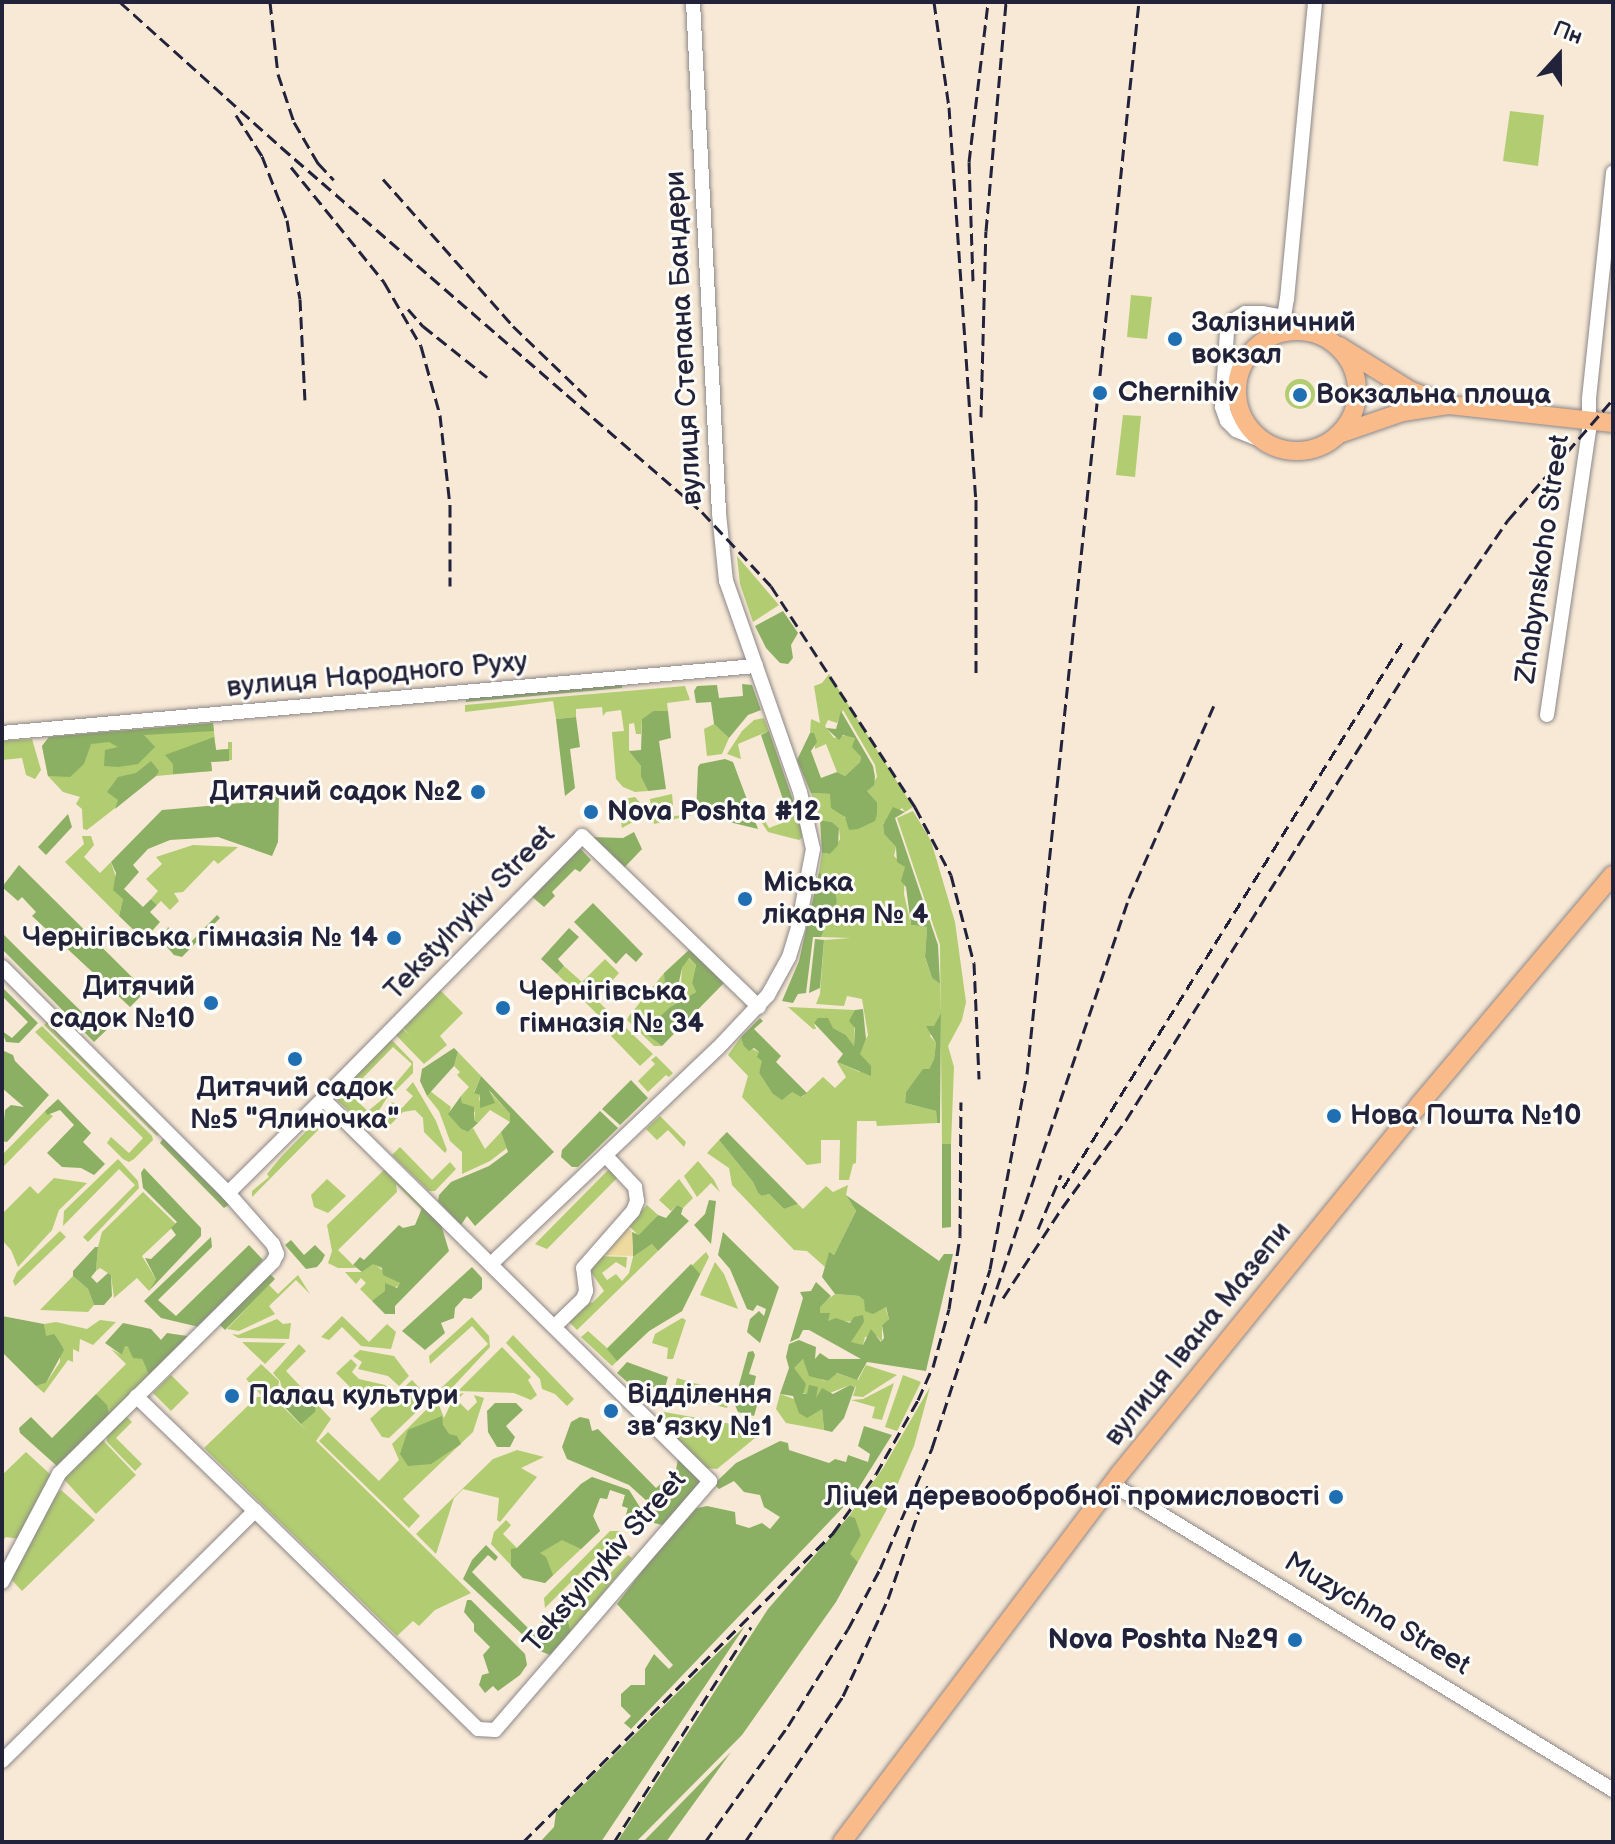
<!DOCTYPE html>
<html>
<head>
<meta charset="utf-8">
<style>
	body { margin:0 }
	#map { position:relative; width:1615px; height:1844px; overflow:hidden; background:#f7e9d5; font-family:"Balsamiq Sans",sans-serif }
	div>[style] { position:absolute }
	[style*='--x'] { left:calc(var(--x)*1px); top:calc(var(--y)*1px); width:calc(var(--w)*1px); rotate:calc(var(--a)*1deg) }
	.green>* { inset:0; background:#b1cc71 }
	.round { border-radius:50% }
	.forest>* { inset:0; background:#8cb063 }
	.sand>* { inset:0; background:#eeda9e }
	.roads { filter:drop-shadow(0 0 2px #8c8688) drop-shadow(0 0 2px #8c8688) }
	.minor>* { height:14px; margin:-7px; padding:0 7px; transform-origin:7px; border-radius:7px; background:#fff }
	.major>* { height:18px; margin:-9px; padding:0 9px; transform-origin:9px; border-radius:9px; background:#fabb8b }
	.major>.ring { margin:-9px; padding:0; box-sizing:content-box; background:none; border:18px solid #fabb8b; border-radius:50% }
	.rail>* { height:3px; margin-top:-1.5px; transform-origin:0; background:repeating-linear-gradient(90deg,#22223b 0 12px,transparent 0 18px) }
	.dots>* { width:22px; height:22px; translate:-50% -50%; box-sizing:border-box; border:4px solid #fdfcf7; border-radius:50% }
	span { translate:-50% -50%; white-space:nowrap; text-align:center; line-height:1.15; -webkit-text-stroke:6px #fdfcf7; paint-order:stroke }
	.poi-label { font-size:28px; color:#22223b; font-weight:700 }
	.left { translate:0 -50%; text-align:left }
	.right { translate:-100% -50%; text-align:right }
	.street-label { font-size:28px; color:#22223b }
	.frame { position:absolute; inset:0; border:4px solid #22223b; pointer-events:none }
	.north { position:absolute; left:1519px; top:16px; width:80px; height:80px; -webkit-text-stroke:6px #fdfcf7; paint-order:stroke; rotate:21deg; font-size:22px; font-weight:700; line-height:32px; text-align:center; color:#22223b }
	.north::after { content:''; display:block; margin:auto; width:28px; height:36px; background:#22223b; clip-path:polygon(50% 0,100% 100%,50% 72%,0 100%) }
</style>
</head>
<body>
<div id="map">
	<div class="green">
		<div style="clip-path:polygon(1510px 111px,1544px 115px,1538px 166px,1503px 161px)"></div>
		<div style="clip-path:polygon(1131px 295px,1152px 297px,1147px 339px,1127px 337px)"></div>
		<div class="round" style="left:1285px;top:379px;width:30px;height:30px"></div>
		<div style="clip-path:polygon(1123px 415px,1141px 416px,1135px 477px,1116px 475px)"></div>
		<div style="clip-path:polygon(737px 556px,779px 605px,753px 622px,740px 584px)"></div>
		<div style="clip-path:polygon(829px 674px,913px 807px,905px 812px,902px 808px,883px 824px,884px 834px,896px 847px,894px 856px,905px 867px,904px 894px,911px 925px,927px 927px,925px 958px,932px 978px,940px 984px,941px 1013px,930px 1036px,936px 1043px,934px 1059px,929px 1069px,923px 1070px,906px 1092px,905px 1103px,936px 1111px,937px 1123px,877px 1126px,876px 1121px,857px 1121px,856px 1163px,853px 1164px,849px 1180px,839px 1180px,840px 1140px,821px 1140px,821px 1163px,807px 1165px,742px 1097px,748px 1076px,728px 1055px,741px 1037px,743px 1045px,759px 1052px,763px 1061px,759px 1073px,772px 1093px,792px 1092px,802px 1097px,823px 1077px,835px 1088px,846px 1077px,837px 1062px,860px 1072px,859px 1054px,868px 1035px,862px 999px,847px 996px,844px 1006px,816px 1004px,820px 994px,824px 940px,851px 938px,821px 937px,837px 901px,819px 872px,822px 853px,830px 854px,840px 839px,839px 828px,832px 822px,820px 820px,811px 793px,830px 794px,845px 818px,858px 829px,869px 820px,877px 802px,867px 791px,877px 777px,875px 765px,843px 710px,837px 723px,828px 720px,825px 726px,834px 738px,851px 734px,855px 738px,853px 747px,861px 757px,860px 762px,845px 776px,837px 772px,826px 744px,815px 749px,814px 734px,810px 733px,811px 719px,820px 723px,814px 686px,822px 683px)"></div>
		<div style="clip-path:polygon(685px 686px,690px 700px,667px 703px,668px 711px,653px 711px,642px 719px,641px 734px,636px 734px,634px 723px,629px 724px,629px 750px,641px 766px,641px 777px,648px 791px,635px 792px,623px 787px,616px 779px,612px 732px,624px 731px,621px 710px,606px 712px,603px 716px,602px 707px,576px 709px,576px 717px,556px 719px,553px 701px,465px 712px,465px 705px)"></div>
		<div style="clip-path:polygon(764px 718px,769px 731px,738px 744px,741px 759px,727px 754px,742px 731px,754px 720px)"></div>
		<div style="clip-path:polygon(213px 723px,216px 750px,228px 749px,228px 742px,232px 742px,232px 760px,211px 762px,212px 771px,156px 776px,87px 830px,83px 829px,82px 809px,76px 804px,80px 797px,63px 792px,48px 776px,42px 746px,49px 737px)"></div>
		<div style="clip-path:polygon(714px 724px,729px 738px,722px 754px,707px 756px,704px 729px)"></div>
		<div style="clip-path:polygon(32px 739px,41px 770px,35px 779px,26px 775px,22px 758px,2px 760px,2px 741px)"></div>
		<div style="clip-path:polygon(672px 794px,674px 816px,696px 814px,654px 824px,650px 799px)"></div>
		<div style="clip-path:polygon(635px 797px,649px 813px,622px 828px,618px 805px,624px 799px)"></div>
		<div style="clip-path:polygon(913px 811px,931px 841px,955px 922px,966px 1002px,962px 1020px,948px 1046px,954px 1067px,951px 1144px,942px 1144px,940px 945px,897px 818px)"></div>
		<div style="clip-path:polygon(797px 812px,802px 827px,802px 838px,799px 840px,768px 832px,760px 820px,764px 819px,769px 828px,790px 820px)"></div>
		<div style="clip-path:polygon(82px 836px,91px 836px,94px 845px,84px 857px,100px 873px,111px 862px,123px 899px,119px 916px,65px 862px,84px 844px)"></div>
		<div style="clip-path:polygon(193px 845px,238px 847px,218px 864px,214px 860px,183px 892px,174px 893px,179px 901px,170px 910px,161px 901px,157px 905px,151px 899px,158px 891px,146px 879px,162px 864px,156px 857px)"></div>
		<div style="clip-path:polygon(688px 958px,696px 965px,692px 983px,696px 992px,670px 1007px,645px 1032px,662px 1046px,654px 1046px,627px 1020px,629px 1016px,664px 973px,665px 991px,681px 984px,682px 968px)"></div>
		<div style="clip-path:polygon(605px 959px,619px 973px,596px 999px,606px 1009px,599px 1016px,557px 974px,564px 966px,582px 982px)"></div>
		<div style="clip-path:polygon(437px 987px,463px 1013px,440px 1036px,447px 1045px,424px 1064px,393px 1032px,399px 1026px,410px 1035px,400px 1025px)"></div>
		<div style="clip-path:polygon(788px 1007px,855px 1010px,854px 1046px,846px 1035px,833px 1028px,814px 1023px,816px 1029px,813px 1029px)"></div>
		<div style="clip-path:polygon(48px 1021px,159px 1133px,157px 1136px,44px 1025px)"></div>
		<div style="clip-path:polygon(622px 1024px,653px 1054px,640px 1066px,611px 1036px)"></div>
		<div style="clip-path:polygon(42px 1026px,152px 1136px,153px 1140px,134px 1159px,129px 1162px,123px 1159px,107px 1143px,111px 1137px,129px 1153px,143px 1138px,35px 1032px)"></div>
		<div style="clip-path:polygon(389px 1037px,413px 1062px,413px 1073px,394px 1092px,391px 1089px,412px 1064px,393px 1047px,356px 1085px,352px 1080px)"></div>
		<div style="clip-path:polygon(458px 1052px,481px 1076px,474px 1092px,480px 1095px,479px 1101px,488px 1090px,510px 1114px,510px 1122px,490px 1110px,478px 1123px,474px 1120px,475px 1112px,462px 1103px,461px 1096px,469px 1087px,457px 1075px,460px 1072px,454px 1066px)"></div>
		<div style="clip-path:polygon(656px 1056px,673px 1073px,669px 1077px,666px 1075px,648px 1092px,638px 1081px,655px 1064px,651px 1060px)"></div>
		<div style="clip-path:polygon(350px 1081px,355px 1087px,349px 1094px,368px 1111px,390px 1093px,368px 1128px,338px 1101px,337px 1096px)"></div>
		<div style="clip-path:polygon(413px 1082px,436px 1121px,447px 1150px,445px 1153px,424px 1132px,423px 1118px,415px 1110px,403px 1112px,388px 1127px,380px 1119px,392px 1102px,402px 1108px,413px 1096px,406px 1090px)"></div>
		<div style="clip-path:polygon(430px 1091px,451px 1107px,449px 1114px,461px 1129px,468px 1132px,473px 1128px,485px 1149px,501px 1132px,507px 1148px,490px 1161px,462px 1174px,462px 1152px,450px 1141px,439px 1111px,427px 1096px)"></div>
		<div style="clip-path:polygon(45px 1111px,53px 1116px,2px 1168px,2px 1155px)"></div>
		<div style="clip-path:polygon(321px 1116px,330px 1118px,252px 1197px,252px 1191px,269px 1177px,267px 1174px,281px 1157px)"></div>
		<div style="clip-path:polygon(660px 1116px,686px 1142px,684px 1147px,668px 1130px,657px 1140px,646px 1129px)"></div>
		<div style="clip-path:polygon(719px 1140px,753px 1182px,758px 1193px,762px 1196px,769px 1194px,784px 1209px,798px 1204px,803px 1209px,826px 1186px,833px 1192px,848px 1185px,846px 1195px,856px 1211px,834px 1255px,829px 1253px,825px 1267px,807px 1251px,794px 1250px,732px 1185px,729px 1168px,707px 1153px)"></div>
		<div style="clip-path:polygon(400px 1147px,432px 1180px,450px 1162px,456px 1169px,435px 1191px,429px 1191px,392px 1155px)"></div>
		<div style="clip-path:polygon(118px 1159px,138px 1181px,139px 1188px,88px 1242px,83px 1237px,135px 1185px,119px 1169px,63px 1226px,64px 1211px)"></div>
		<div style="clip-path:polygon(698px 1161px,714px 1180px,720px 1192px,711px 1183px,697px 1197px,684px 1176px)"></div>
		<div style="clip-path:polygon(612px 1166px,621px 1174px,547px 1249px,535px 1244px)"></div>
		<div style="clip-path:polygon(385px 1169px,427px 1209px,421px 1209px,396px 1184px,397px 1192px,338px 1250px,356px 1268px,338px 1268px,328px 1263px,332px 1251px,327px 1225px)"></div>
		<div style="clip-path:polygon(54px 1178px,87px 1183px,59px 1210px,52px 1230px,18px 1267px,11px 1250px,2px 1240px,2px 1214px,30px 1186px,38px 1194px)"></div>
		<div style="clip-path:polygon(327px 1179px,346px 1196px,328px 1213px,314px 1207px,311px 1195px)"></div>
		<div style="clip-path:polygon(679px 1179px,693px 1198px,683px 1208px,677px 1205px,671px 1211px,659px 1200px)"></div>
		<div style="clip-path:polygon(143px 1192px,176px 1224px,142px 1256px,156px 1279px,149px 1291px,137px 1278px,114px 1298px,111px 1275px,100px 1268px,96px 1271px,98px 1247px,102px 1232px)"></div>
		<div style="clip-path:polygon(647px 1205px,658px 1215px,639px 1236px,628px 1225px)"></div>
		<div style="clip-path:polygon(60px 1231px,66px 1237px,15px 1286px,13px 1281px,17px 1272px)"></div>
		<div style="clip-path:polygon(652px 1244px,658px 1251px,577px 1330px,569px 1322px,585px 1301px,592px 1303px,604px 1291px,591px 1272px,596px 1256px,627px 1257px,626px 1268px,616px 1262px,602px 1273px,607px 1280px,616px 1274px,622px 1281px,629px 1273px,633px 1257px)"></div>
		<div style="clip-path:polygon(706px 1252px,709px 1257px,682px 1311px,649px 1331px,612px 1366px,581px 1337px,588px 1331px,607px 1348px)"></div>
		<div style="clip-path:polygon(715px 1262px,724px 1274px,738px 1309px,700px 1295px)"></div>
		<div style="clip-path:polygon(373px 1263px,401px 1284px,372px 1301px,360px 1289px,366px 1283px,361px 1278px,356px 1284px,345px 1272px,362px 1272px)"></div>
		<div style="clip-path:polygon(298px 1275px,310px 1294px,296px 1280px,269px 1306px,275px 1314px,239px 1331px,227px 1329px,269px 1285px,278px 1294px)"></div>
		<div style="clip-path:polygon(73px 1276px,88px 1289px,94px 1305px,88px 1312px,40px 1310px)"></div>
		<div style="clip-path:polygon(835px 1294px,859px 1296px,885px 1306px,889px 1319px,882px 1325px,882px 1342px,877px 1336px,865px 1337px,863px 1345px,856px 1346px,851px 1342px,852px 1336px,864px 1322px,828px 1321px,820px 1313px,819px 1306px)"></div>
		<div style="clip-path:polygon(342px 1316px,369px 1342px,387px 1324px,396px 1332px,391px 1349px,361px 1346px,342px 1327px,329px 1340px,321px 1337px)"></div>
		<div style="clip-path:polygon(472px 1317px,489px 1336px,490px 1347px,449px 1391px,440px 1389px,488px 1344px,472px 1326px,430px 1364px,429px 1356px)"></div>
		<div style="clip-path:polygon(682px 1318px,686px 1320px,673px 1359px,667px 1359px,668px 1348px,652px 1343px,655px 1334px)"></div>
		<div style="clip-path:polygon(277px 1319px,283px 1324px,291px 1323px,289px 1339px,238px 1338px,232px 1334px,238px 1335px)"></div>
		<div style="clip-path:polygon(100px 1320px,116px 1322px,93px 1345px,80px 1339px,79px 1352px,73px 1349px,73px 1362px,68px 1360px,44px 1393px,36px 1386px,46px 1383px,60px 1362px,60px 1346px,59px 1341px,45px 1336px,44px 1324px,56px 1322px,87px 1329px)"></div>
		<div style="clip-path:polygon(513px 1335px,574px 1399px,567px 1406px,555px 1394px,542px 1389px,540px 1379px,506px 1343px)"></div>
		<div style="clip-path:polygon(242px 1342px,286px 1343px,265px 1364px)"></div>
		<div style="clip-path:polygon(299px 1344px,306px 1351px,286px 1371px,331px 1419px,316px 1441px,471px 1593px,435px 1610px,419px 1626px,413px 1621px,397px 1636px,204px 1448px,257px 1397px,263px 1397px,246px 1379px,261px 1364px,279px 1381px,276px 1400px,308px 1432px,278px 1400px,282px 1388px,280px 1381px,273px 1373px)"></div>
		<div style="clip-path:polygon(125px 1345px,142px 1359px,149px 1375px,109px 1415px,96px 1394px,126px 1364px,111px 1349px,122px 1355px)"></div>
		<div style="clip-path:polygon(502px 1347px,531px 1377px,528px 1380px,537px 1395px,531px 1400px,514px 1393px,458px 1391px)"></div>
		<div style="clip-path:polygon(360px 1350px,394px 1356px,409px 1376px,399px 1386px,388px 1376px,358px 1369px,362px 1362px,353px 1356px)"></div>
		<div style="clip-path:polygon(351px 1359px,357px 1365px,352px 1372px,359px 1379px,385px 1385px,393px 1392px,390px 1394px,383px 1388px,367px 1404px,336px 1373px)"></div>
		<div style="clip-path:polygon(803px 1359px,822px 1380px,828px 1381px,836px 1373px,858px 1380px,866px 1365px,897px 1375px,863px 1397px,853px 1396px,856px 1387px,850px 1385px,815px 1399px,803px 1393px,793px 1368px)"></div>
		<div style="clip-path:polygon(171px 1375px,189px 1393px,171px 1411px,153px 1393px)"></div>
		<div style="clip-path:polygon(903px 1375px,921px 1382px,897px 1431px,885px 1427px)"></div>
		<div style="clip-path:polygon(677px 1378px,732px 1394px,727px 1408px,700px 1402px,700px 1396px,674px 1392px)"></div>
		<div style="clip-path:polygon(412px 1380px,430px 1399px,389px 1438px,382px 1437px,370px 1419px)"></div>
		<div style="clip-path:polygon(894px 1383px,882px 1420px,872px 1418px,875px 1407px,851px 1400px,863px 1399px)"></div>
		<div style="clip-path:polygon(930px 1387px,914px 1446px,886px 1511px,858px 1562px,849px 1554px,861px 1535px,855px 1519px,849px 1516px,883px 1468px)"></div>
		<div style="clip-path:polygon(464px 1393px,457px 1400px,468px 1411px,477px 1402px,474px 1395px,484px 1398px,473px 1432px,403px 1499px,420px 1516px,409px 1528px,319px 1441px,328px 1432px,379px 1481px,399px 1460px,392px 1444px,432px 1404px,439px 1405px,444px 1418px,455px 1395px)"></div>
		<div style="clip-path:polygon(780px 1394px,822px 1409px,824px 1430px,786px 1423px,776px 1409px)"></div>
		<div style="clip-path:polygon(664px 1412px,743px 1426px,752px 1432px,755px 1438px,717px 1469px,706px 1468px,658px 1420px)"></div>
		<div style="clip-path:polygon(123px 1413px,132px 1422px,116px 1438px,142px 1464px,135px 1471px,107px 1442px,106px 1431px)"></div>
		<div style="clip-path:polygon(98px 1435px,136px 1475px,96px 1514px,59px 1474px)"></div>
		<div style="clip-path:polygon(517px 1450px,544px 1457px,521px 1468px,537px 1477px,500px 1522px,497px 1520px,499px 1498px,463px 1489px,454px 1498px,436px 1554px,416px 1534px,493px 1459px)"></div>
		<div style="clip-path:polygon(26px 1452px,52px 1476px,20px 1539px,6px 1537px,2px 1541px,2px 1475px)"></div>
		<div style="clip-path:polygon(592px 1477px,629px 1490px,641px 1509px,640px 1520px,630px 1528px,623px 1525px,628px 1508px,622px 1506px,625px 1495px,610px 1489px,607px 1499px,600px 1497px,593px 1516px,600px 1531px,545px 1583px,523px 1578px,491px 1544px,494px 1532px,506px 1520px,511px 1525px,503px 1534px,517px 1548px,581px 1484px)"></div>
		<div style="clip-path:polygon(61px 1490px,95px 1520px,22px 1591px,11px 1579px,20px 1552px,52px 1499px)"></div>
		<div style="clip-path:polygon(610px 1531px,622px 1531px,545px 1608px,544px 1598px)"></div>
		<div style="clip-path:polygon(628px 1555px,632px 1558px,571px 1632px,567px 1618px)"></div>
	</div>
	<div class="forest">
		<div style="clip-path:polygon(783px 611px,798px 633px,791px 645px,793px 658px,788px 664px,780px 663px,766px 648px,755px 626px)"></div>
		<div style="clip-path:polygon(622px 683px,622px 688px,466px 702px,466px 698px)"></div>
		<div style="clip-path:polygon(742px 684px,752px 685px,761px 710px,748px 715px,729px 738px,714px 724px,711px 702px,696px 703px,694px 691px,697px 686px,717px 685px,719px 698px,743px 696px)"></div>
		<div style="clip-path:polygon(653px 711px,668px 711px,671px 738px,659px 741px,666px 789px,648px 791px,641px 777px,641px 766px,629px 751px,641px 750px,642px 719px)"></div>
		<div style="clip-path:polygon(841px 711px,873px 766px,875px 777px,874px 785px,867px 791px,877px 802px,877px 814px,875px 821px,858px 829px,849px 830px,845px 817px,831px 808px,830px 794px,811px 793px,797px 760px,810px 733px,814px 733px,817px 742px,811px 751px,821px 778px,837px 772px,845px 776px,860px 762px,861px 757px,852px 747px,855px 738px,843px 735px,839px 740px,826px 728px,836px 729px)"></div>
		<div style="clip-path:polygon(576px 717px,580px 747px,570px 749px,575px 788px,565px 796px,556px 719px)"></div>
		<div style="clip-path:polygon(213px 723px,214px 731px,144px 735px,155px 747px,138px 764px,118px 767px,104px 766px,105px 750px,118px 747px,109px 742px,91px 744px,84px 764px,70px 777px,48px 776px,42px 746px,49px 737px)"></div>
		<div style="clip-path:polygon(769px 731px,797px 812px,790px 820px,761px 735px)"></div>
		<div style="clip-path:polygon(214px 737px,216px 750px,229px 749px,229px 761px,211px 762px,212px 771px,173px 774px,173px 764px,165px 755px)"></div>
		<div style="clip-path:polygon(725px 759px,733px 762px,758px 829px,696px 814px,698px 767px,700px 764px)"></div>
		<div style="clip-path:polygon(151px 761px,159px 771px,156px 776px,115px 809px,118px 800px,107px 792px,118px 777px,136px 773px)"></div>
		<div style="clip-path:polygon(279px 794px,278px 842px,272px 856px,218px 837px,170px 840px,148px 849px,133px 865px,139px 872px,124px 889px,143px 907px,151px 899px,157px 905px,150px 912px,160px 922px,144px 940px,119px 916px,123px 899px,113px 890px,116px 873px,111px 862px,162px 810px,252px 802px,253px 797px)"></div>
		<div style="clip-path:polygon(893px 807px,905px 812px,895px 818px,938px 945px,940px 984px,932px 978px,925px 957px,927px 927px,911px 925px,906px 887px,901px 881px,905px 867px,897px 862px,896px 847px,884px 834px,883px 825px)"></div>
		<div style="clip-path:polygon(68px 814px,72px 827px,46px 855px,38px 847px)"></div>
		<div style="clip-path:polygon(820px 820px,832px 822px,839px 828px,838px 845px,830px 854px,822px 853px)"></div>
		<div style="clip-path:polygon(634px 832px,642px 849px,622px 870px,591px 837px,623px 838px)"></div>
		<div style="clip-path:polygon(578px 846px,591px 860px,580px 872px,575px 869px,552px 892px,555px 896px,544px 907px,530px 895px)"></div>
		<div style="clip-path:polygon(19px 865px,146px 991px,130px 1007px,32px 916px,36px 912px,22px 897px,18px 901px,2px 887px)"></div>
		<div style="clip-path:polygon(819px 872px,835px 891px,837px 902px,821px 937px,813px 937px,806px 993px,798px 994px,793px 1003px,782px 1001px,799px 961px)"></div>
		<div style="clip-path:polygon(593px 903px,643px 954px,636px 962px,626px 953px,616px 964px,574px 922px)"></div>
		<div style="clip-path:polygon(217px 915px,220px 918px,182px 957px,174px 955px,166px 946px,163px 938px,168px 927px,188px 945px)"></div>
		<div style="clip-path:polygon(569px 928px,579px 937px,558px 959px,564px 966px,557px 974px,541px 959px)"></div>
		<div style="clip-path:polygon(2px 933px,98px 1028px,113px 1012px,119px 1018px,94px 1042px,2px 949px)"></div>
		<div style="clip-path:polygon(815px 939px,824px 940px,820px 988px,809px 993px)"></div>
		<div style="clip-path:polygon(691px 948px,726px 981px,662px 1046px,644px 1032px,670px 1007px,696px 992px,692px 983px,696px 965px,689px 958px,682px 968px,675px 1000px,668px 1001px,665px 992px,664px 973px)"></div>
		<div style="clip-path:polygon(2px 987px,38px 1023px,19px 1043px,6px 1042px,2px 1031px,12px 1038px,28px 1022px,2px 996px)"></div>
		<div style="clip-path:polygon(863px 1009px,866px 1039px,860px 1054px,871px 1066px,871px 1076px,837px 1062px,843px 1054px,814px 1023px,818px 1018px,828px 1018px,833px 1028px,846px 1035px,854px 1046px,855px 1028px,849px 1021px,855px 1010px)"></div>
		<div style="clip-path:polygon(941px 1013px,940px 1123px,937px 1123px,936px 1111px,905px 1103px,906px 1092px,923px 1069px,929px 1069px,934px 1059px,936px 1043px,926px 1026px,934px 1026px)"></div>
		<div style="clip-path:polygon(760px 1018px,763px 1021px,754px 1029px,781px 1056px,776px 1062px,807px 1093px,801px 1097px,792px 1092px,782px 1100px,772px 1093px,759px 1073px,762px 1061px,757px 1057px,759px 1052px,754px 1048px,749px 1051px,743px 1045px,741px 1037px)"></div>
		<div style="clip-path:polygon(454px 1048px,458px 1052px,454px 1066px,427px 1096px,420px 1081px,422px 1069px)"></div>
		<div style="clip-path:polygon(4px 1051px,13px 1055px,15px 1061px,49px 1095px,7px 1142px,2px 1141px,5px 1110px,11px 1105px,24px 1107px,2px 1088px)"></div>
		<div style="clip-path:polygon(481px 1076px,554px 1152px,475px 1226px,467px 1216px,461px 1225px,438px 1201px,439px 1195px,451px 1182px,489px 1166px,508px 1152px,501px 1132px,510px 1122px,510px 1114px,489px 1090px,495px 1103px,480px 1108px,480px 1095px,474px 1093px)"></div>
		<div style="clip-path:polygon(631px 1080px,648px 1098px,620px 1125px,602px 1109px)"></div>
		<div style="clip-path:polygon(461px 1096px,462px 1103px,474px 1107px,474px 1120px,478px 1123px,468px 1132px,461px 1129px,448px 1114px)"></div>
		<div style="clip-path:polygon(58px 1099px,91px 1133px,83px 1142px,105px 1164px,94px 1175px,81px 1168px,62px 1167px,47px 1153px,74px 1125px,60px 1110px,47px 1115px,45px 1111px)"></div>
		<div style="clip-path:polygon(600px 1111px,618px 1128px,578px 1167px,572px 1167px,561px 1157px,562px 1150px)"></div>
		<div style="clip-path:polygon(727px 1132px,798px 1204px,784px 1209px,769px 1194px,762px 1196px,758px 1193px,753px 1182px,719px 1140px)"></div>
		<div style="clip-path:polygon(165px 1136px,230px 1204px,224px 1208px,160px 1143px)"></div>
		<div style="clip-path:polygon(942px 1144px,951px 1144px,951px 1227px,942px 1228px)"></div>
		<div style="clip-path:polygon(144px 1168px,201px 1228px,201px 1236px,149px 1291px,156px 1279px,145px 1258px,151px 1259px,176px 1235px,171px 1228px,177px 1222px,143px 1188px,141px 1173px)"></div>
		<div style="clip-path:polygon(846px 1195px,939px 1261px,944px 1254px,953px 1254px,926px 1371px,867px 1362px,857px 1380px,837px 1373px,828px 1381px,809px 1376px,803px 1359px,794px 1368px,806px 1384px,803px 1394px,807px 1394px,809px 1385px,818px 1387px,816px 1398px,822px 1388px,833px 1394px,850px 1385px,855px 1387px,844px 1418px,832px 1432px,824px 1430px,822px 1409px,807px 1418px,799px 1413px,793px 1396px,780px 1394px,789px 1368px,786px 1357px,789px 1344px,799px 1340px,816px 1347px,815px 1359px,820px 1353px,829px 1359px,861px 1359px,809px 1330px,803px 1330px,799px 1338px,790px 1342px,803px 1298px,800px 1292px,811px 1291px,816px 1282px,831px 1296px,820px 1307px,820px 1313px,830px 1313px,828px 1321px,836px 1318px,850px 1323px,854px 1317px,863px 1315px,864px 1322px,851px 1342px,863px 1345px,871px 1329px,881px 1342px,884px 1338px,882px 1325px,889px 1319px,886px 1307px,873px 1314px,865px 1311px,864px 1300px,859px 1296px,835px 1294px,822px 1277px,829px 1252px,834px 1255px,856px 1211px)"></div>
		<div style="clip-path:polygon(709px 1200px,716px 1201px,711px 1244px,694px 1225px,705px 1214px)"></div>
		<div style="clip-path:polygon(677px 1205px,683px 1208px,681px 1214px,689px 1221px,658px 1251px,652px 1244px,633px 1257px,632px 1232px,639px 1235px,658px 1215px,666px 1218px)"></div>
		<div style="clip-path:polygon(422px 1208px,440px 1221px,449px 1251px,395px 1306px,395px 1314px,385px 1314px,372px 1301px,385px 1291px,385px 1283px,397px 1288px,400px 1283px,383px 1275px,382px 1268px,373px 1264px,362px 1272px,353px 1265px,360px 1257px,364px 1260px,399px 1225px,403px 1228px,415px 1225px)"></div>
		<div style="clip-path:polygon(723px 1232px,779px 1287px,760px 1343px,747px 1332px,750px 1319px,759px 1311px,764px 1316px,766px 1309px,757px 1305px,753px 1311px,747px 1309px,730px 1269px,718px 1255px)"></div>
		<div style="clip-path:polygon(211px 1237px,212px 1247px,158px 1300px,176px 1316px,249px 1245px,263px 1260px,199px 1327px,161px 1318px,144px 1301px)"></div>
		<div style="clip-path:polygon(291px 1240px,304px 1255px,315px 1245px,325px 1255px,322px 1261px,317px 1267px,306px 1269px,285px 1245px)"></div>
		<div style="clip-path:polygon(95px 1247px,98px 1247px,96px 1271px,91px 1277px,97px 1283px,108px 1273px,111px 1275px,112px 1296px,104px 1305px,94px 1305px,88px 1289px,73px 1276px,73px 1271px)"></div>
		<div style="clip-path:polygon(691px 1264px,700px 1274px,682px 1311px,649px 1331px,617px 1361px,607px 1349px)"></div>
		<div style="clip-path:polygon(472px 1267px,482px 1278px,482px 1289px,471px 1299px,464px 1298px,455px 1308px,454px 1318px,441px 1323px,445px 1333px,425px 1350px,402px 1331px)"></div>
		<div style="clip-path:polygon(270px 1274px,275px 1279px,225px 1330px,219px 1324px)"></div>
		<div style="clip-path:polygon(2px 1316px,44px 1324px,46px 1336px,54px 1334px,59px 1341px,64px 1350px,46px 1383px,36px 1386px,2px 1352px)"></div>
		<div style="clip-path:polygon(123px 1323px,151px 1329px,161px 1340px,167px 1333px,187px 1336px,182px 1347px,176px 1348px,149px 1375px,142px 1359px,133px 1358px,128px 1347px,125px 1346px,122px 1355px,105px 1343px)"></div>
		<div style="clip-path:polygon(753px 1351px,755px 1355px,749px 1374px,756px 1376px,751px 1399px,758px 1402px,754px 1416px,738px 1412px,734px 1403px,748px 1352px)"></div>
		<div style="clip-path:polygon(627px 1362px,668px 1377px,664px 1391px,636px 1381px,633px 1387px,617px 1373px)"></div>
		<div style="clip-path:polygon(301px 1388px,316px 1404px,315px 1412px,301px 1424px,278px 1400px,280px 1394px,293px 1393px,298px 1398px,297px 1390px)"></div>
		<div style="clip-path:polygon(96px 1394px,107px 1405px,109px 1415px,58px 1467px,20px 1433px,19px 1428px,31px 1417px,52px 1438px)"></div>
		<div style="clip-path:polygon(495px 1403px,516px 1403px,523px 1410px,506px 1426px,515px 1437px,510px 1447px,497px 1447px,488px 1432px,487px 1411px)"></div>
		<div style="clip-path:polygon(442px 1416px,443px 1425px,449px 1434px,457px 1436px,461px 1444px,431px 1464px,408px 1466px,400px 1454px,408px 1430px)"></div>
		<div style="clip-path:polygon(580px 1417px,589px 1419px,592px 1431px,598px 1429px,656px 1488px,676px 1470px,678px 1459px,702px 1482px,666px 1526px,654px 1523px,648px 1513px,649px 1503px,629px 1485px,567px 1459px,562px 1447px,571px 1422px)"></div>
		<div style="clip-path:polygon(864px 1426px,892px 1435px,853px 1497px,631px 1729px,624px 1723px,631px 1716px,621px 1706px,621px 1694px,631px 1685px,645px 1685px,645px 1669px,654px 1654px,669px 1669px,673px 1665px,617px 1604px,688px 1510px,707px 1506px,735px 1512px,736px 1524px,749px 1528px,762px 1523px,770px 1529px,780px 1517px,764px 1507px,760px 1495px,744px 1492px,734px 1481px,719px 1489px,714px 1484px,736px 1463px,780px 1441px,788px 1443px,789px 1450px,829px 1463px,835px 1459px,846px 1462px,848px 1455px,868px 1462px,870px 1454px,858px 1446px)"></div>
		<div style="clip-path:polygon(592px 1477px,629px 1490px,641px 1509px,640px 1520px,630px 1528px,623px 1525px,628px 1508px,622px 1506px,625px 1495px,610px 1490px,607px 1499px,600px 1498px,593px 1516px,600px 1531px,581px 1549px,562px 1540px,540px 1553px,546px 1557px,553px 1575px,545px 1583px,523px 1578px,511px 1566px,511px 1549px,517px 1548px,581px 1484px)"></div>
		<div style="clip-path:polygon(849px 1516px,855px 1518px,861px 1535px,850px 1554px,858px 1562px,836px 1602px,742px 1735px,636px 1842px,617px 1842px,768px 1609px)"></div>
		<div style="clip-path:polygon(486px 1545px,498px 1557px,495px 1561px,488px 1555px,472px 1572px,532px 1632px,546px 1618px,558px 1627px,567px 1618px,571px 1632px,550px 1655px,540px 1651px,463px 1579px,472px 1560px)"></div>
		<div style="clip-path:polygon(467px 1600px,471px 1600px,525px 1654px,527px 1665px,520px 1675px,498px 1691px,493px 1686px,485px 1693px,479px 1685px,482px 1675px,489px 1673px,483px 1655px,490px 1647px,474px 1631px,474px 1624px,464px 1612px)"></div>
		<div style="clip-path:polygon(745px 1626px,601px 1842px,540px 1842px,554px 1827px,556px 1812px)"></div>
		<div style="clip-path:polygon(731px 1752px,666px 1842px,643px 1842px)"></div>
	</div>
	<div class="sand">
		<div style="clip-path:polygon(627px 1227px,632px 1232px,633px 1256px,597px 1255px)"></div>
	</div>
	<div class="roads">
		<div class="minor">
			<div style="--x:1268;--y:338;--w:26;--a:-53"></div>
			<div style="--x:1284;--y:317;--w:18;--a:-81"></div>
			<div style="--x:1287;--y:299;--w:298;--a:-84.6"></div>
			<div style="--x:1223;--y:407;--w:22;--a:-54"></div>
			<div style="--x:1236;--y:389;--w:25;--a:-106"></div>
			<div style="--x:1263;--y:441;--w:29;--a:-158"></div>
			<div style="--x:1236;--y:430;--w:13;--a:-135"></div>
			<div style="--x:1227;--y:421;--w:15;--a:-110"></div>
			<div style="--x:1222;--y:407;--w:76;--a:-86.2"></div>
			<div style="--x:1227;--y:331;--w:13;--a:-58"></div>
			<div style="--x:1234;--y:320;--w:13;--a:-32"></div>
			<div style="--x:1245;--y:313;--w:17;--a:0"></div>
			<div style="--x:1262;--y:313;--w:22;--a:10"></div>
			<div style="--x:1284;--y:317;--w:24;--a:36"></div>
			<div style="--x:1547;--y:715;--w:289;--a:-81.6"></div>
			<div style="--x:1589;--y:429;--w:31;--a:-90"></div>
			<div style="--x:1589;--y:398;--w:227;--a:-83.9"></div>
			<div style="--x:2;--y:733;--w:757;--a:-5.08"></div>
			<div style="--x:2;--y:967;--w:320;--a:45"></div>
			<div style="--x:228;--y:1193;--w:68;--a:48.6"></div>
			<div style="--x:273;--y:1244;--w:11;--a:68"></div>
			<div style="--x:277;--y:1254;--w:9;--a:117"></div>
			<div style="--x:273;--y:1262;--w:301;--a:135.3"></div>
			<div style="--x:59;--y:1474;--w:122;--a:117.8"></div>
			<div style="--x:323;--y:1099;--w:369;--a:-45.4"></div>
			<div style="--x:582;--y:836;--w:246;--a:44"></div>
			<div style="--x:228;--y:1193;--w:134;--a:-44.7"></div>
			<div style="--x:323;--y:1099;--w:544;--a:44.63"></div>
			<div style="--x:710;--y:1481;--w:329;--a:130.8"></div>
			<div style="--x:495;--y:1730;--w:17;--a:-177"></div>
			<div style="--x:478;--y:1729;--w:312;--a:-135.6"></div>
			<div style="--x:491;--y:1264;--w:313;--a:-43.6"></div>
			<div style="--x:718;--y:1048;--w:73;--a:-46.7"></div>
			<div style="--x:768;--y:995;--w:43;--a:-61.1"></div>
			<div style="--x:789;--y:957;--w:31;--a:-73"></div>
			<div style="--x:798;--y:927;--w:79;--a:-79.1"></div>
			<div style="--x:813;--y:849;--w:58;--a:-102.8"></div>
			<div style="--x:800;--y:792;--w:224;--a:-109.3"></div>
			<div style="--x:726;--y:581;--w:68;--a:-95.9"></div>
			<div style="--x:719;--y:513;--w:512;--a:-92.91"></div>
			<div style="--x:556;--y:1325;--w:37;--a:-44"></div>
			<div style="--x:583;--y:1299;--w:9;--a:-69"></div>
			<div style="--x:586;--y:1291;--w:23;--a:-97"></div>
			<div style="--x:583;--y:1268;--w:76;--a:-48.7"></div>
			<div style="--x:633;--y:1211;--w:11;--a:-68"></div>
			<div style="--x:637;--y:1201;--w:14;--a:-98"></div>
			<div style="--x:635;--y:1187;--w:42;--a:-133.1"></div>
			<div style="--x:1112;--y:1484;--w:587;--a:31.42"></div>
			<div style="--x:2;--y:1761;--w:356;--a:-44.7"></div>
			<div style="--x:255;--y:1511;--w:165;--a:-136"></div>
		</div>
		<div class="major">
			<div class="ring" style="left:1237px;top:331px;width:102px;height:102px"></div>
			<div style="--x:1339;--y:346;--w:85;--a:32"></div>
			<div style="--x:1411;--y:391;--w:37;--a:20"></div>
			<div style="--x:1342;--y:433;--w:65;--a:-19"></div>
			<div style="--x:1403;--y:412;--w:47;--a:-8.7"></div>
			<div style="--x:1449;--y:405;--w:165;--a:6.3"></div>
			<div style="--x:842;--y:1842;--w:463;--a:-53"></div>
			<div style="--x:1121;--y:1472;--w:473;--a:-50.9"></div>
			<div style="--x:1419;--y:1105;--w:301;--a:-49.9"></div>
		</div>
	</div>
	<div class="rail">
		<div style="--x:120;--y:2;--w:217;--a:42"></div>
		<div style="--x:281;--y:147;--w:557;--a:40.92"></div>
		<div style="--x:702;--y:512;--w:101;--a:47"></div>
		<div style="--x:771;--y:586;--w:264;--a:56.9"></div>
		<div style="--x:915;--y:807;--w:77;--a:62.1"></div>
		<div style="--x:951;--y:875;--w:91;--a:75.4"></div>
		<div style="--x:974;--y:963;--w:116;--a:87.5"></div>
		<div style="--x:270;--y:2;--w:72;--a:83.7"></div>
		<div style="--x:278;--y:74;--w:51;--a:71.6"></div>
		<div style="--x:294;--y:122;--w:48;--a:59.7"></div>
		<div style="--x:318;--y:163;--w:23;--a:47"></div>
		<div style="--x:934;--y:2;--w:106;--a:81.9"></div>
		<div style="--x:949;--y:107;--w:393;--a:86.1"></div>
		<div style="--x:976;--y:499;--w:176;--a:90"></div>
		<div style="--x:236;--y:115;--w:49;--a:57.6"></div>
		<div style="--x:262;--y:156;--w:69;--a:68.7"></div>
		<div style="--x:287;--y:220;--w:80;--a:80.7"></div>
		<div style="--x:300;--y:299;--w:101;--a:87.2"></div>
		<div style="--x:291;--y:167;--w:148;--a:51"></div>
		<div style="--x:384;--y:282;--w:74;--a:60"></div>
		<div style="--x:421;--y:346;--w:72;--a:74.6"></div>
		<div style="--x:440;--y:415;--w:91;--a:83.7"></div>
		<div style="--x:450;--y:505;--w:81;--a:90"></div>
		<div style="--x:383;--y:179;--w:196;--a:48.5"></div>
		<div style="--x:513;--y:326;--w:108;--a:43.9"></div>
		<div style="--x:973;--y:281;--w:119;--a:-91.9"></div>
		<div style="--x:969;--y:162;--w:161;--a:-83.2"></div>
		<div style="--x:408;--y:309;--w:23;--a:49"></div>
		<div style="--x:423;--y:326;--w:82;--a:38.6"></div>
		<div style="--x:981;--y:417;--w:186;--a:-88.5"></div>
		<div style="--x:986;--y:231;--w:230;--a:-85"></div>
		<div style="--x:1063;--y:1188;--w:642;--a:-58.12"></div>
		<div style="--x:1038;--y:1229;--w:59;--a:-66.9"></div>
		<div style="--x:1003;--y:1298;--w:108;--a:-56.8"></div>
		<div style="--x:1062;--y:1208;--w:109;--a:-54"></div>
		<div style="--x:1126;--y:1120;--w:580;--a:-57.95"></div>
		<div style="--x:1434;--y:628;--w:131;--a:-55.6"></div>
		<div style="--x:1508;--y:520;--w:160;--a:-49"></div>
		<div style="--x:985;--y:1323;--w:449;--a:-71.3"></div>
		<div style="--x:1129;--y:898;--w:211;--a:-66.2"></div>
		<div style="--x:523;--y:1842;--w:438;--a:-44.9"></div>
		<div style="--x:833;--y:1533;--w:73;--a:-53.9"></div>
		<div style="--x:876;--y:1474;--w:85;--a:-60.4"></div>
		<div style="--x:918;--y:1400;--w:36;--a:-66"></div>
		<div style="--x:933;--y:1367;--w:60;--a:-74.6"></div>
		<div style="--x:949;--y:1309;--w:74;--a:-81.4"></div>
		<div style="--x:960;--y:1236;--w:134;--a:-89.6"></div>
		<div style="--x:614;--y:1842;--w:255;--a:-57.5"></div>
		<div style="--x:705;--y:1842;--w:143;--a:-54.4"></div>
		<div style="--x:788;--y:1726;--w:114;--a:-58.3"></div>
		<div style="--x:848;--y:1629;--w:68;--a:-61.9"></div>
		<div style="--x:880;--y:1569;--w:132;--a:-66.7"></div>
		<div style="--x:932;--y:1448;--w:188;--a:-72"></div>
		<div style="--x:990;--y:1269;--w:198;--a:-79.3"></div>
		<div style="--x:1027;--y:1074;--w:1078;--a:-84.04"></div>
		<div style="--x:745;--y:1842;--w:176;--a:-56.1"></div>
		<div style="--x:843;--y:1696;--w:107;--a:-65.1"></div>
		<div style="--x:888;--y:1599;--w:121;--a:-70.7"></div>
	</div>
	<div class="dots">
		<div style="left:1175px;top:339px;background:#1f6fb2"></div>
		<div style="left:1100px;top:393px;background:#1f6fb2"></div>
		<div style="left:1300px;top:395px;background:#1f6fb2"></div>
		<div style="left:478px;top:792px;background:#1f6fb2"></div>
		<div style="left:591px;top:812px;background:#1f6fb2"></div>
		<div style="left:745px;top:899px;background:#1f6fb2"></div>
		<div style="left:394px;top:938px;background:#1f6fb2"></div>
		<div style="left:211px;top:1003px;background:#1f6fb2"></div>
		<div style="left:503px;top:1008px;background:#1f6fb2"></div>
		<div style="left:295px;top:1059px;background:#1f6fb2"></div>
		<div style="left:1334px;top:1116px;background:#1f6fb2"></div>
		<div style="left:232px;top:1396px;background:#1f6fb2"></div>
		<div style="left:611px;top:1411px;background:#1f6fb2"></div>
		<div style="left:1336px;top:1497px;background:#1f6fb2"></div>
		<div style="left:1295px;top:1640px;background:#1f6fb2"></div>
	</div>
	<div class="poi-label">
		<span class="left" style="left:1191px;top:339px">Залізничний<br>вокзал</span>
		<span class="left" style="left:1118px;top:393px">Chernihiv</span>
		<span class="left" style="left:1316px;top:395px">Вокзальна площа</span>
		<span class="right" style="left:462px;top:792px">Дитячий садок №2</span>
		<span class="left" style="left:607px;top:812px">Nova Poshta #12</span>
		<span class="left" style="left:763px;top:899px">Міська<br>лікарня № 4</span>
		<span class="right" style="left:378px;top:938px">Чернігівська гімназія № 14</span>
		<span class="right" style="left:195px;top:1003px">Дитячий<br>садок №10</span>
		<span class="left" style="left:519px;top:1008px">Чернігівська<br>гімназія № 34</span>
		<span style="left:295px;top:1104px">Дитячий садок<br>№5 "Ялиночка"</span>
		<span class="left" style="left:1350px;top:1116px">Нова Пошта №10</span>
		<span class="left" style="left:627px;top:1411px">Відділення<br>зв’язку №1</span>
		<span class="left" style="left:248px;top:1396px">Палац культури</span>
		<span class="right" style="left:1320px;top:1497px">Ліцей деревообробної промисловості</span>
		<span class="right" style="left:1279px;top:1640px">Nova Poshta №29</span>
	</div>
	<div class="street-label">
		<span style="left:684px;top:338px;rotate:-93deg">вулиця Степана Бандери</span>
		<span style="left:1543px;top:559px;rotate:-82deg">Zhabynskoho Street</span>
		<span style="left:377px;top:675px;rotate:-5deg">вулиця Народного Руху</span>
		<span style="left:470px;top:913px;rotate:-46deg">Tekstylnykiv Street</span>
		<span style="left:1198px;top:1334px;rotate:-51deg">вулиця Івана Мазепи</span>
		<span style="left:605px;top:1562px;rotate:-49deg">Tekstylnykiv Street</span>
		<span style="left:1377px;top:1614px;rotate:31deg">Muzychna Street</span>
	</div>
	<div class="frame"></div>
	<div class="north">Пн</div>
</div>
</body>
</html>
